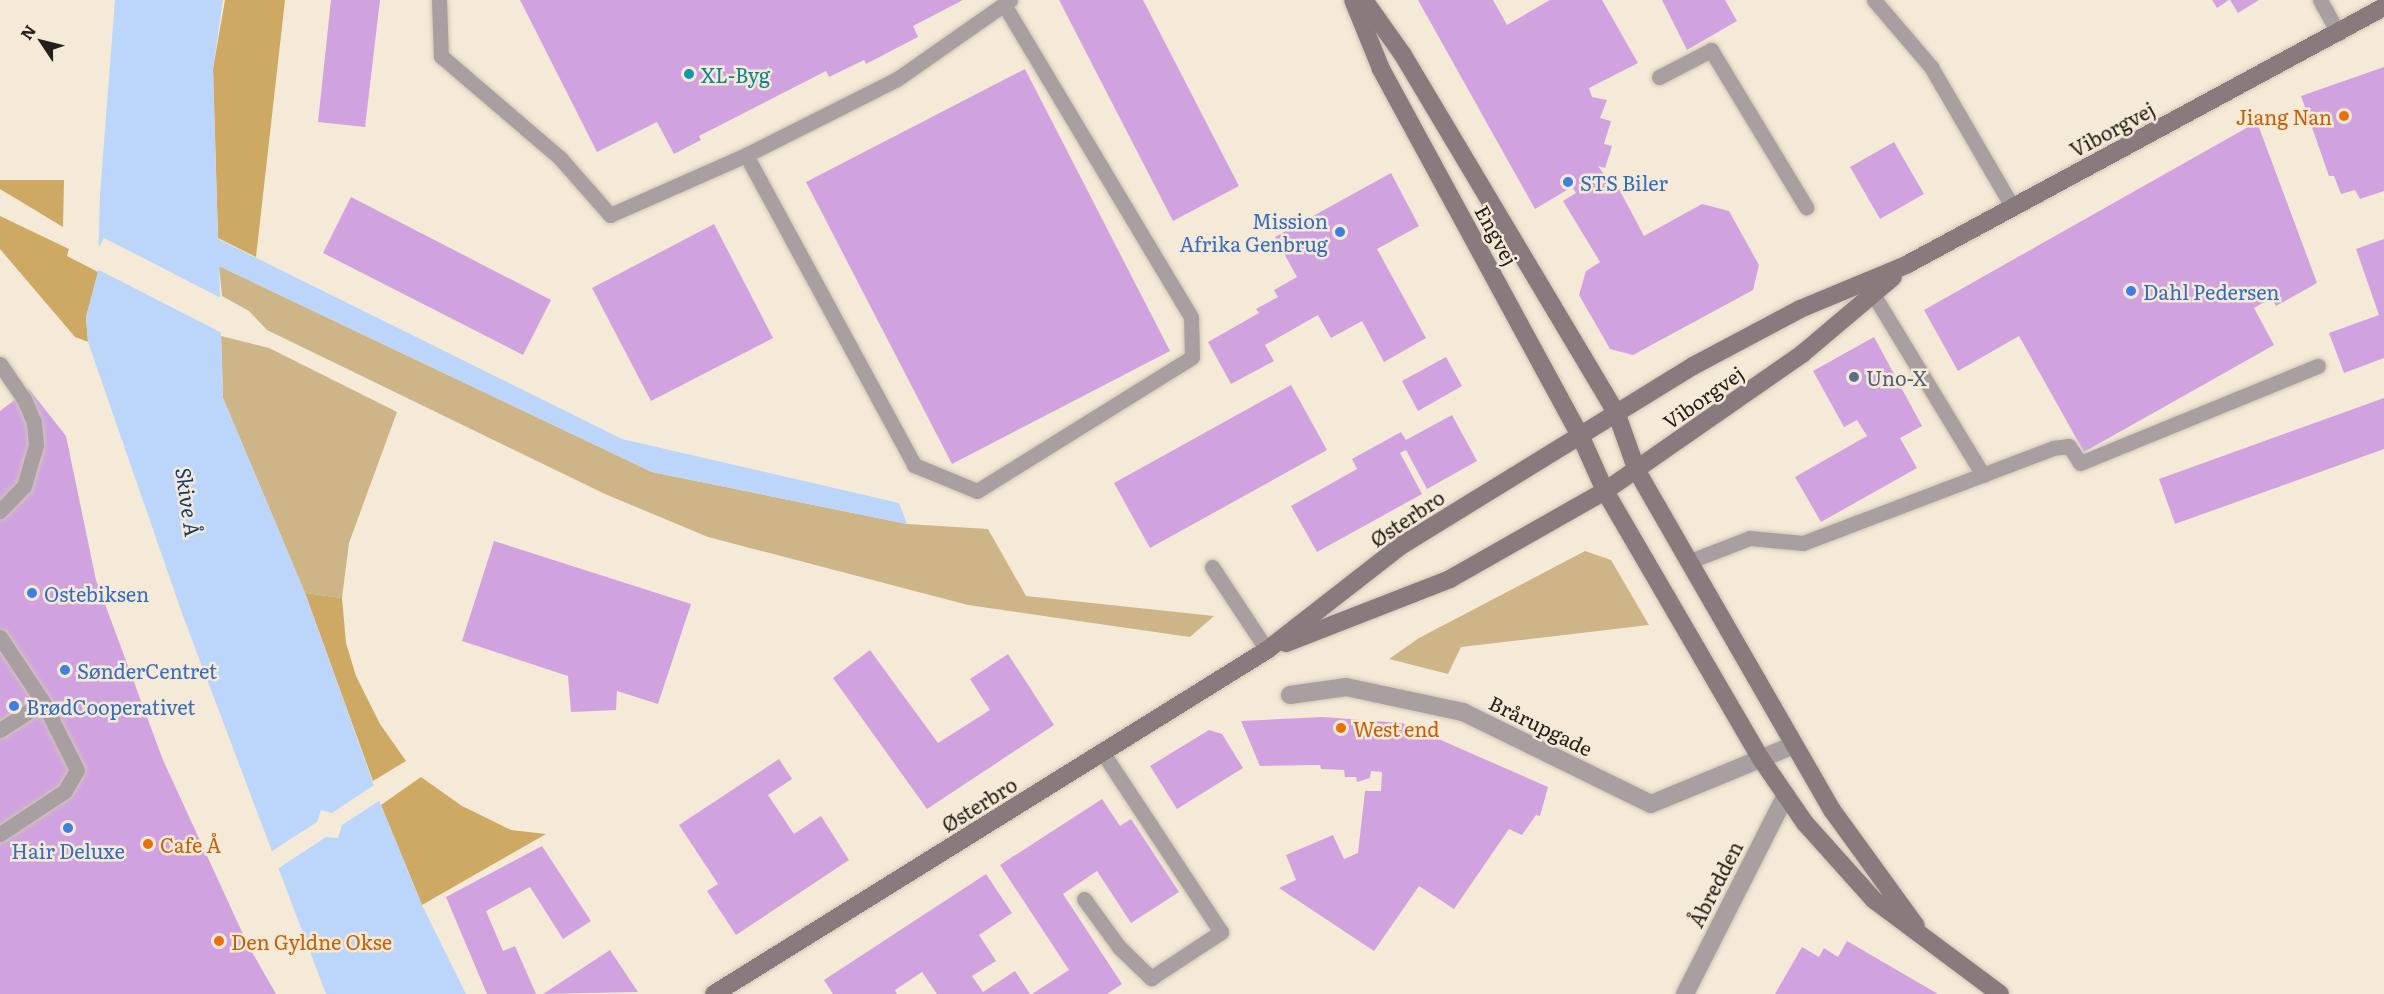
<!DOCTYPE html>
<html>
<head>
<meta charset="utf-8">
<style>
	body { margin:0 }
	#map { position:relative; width:2384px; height:994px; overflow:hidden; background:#f5ead7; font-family:Literata,serif }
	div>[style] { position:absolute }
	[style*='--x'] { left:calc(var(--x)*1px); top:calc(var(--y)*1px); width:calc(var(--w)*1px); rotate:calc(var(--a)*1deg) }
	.green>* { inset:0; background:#ceb588 }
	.forest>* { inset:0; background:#cea964 }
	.water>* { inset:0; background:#bbd6fa }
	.pier>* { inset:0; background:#f5ead7 }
	.building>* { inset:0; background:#d0a3e0 }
	.roads { filter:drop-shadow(0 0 2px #cfc6b5) drop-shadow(0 0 2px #cfc6b5) }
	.lane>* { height:15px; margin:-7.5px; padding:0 7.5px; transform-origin:7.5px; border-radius:7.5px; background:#a99fa1 }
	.street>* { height:18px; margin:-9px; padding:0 9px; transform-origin:9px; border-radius:9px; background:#a99fa1 }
	.secondary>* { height:18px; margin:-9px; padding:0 9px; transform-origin:9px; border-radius:9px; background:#897a7d }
	.dots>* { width:16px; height:16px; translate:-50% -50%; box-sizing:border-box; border:3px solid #f5ead7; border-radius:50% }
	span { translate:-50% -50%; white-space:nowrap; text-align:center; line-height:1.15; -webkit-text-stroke:5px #f5ead7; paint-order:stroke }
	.culture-label { font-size:20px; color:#0d838f }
	.left { translate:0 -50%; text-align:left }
	.food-label { font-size:20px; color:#c56008 }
	.right { translate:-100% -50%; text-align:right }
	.street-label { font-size:20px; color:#242019 }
	.shop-label { font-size:20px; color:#366cbe }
	.service-label { font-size:20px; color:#4e5e75 }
	.water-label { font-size:21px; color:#0f3a6e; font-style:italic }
	.north { position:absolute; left:12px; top:12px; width:60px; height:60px; -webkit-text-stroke:4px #f5ead7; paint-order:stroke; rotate:305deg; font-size:16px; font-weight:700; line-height:24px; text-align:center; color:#242019 }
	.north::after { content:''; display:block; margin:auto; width:21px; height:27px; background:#242019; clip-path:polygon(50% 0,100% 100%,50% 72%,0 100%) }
</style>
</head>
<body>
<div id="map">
	<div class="green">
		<div style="clip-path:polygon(219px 266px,652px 472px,907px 524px,988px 529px,1026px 596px,1214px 616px,1190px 637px,968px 605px,708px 537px,605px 494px,267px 330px,249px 311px,222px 296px)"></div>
		<div style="clip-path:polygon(221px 336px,269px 348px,397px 412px,349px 543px,342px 598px,305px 593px,223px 398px)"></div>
		<div style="clip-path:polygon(1585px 551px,1611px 560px,1649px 625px,1461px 647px,1448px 674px,1389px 659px,1419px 638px)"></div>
	</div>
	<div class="forest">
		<div style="clip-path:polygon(225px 0,285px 0,256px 257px,218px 238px,213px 69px)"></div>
		<div style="clip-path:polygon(0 180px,64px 180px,63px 227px,0 189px)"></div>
		<div style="clip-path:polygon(0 216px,69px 249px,67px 256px,98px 272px,86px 317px,88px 342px,75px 337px,0 249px)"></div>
		<div style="clip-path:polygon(305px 593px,342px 598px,346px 643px,356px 676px,380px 724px,406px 761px,373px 781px)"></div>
		<div style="clip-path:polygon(421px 777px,462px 806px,511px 830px,546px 834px,422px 905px,381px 805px)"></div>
	</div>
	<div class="water">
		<div style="clip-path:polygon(115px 0,223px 0,213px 69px,218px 239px,622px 439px,899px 503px,907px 524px,652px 472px,219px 266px,223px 398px,305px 593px,381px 805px,422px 905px,466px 994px,326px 994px,183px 616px,88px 342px,86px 317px,98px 272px,100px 194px)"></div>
	</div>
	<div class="pier">
		<div style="clip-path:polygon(104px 238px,223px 299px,224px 334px,95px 268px,96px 253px)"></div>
		<div style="clip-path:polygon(377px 783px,382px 799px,342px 825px,338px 838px,326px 837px,276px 870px,269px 853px,317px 822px,321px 810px,332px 813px)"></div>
	</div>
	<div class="building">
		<div style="clip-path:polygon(331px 0,380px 0,365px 127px,318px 122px)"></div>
		<div style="clip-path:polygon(520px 0,963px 0,913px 26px,918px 37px,866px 64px,864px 60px,829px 77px,826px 71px,699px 136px,701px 140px,674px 154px,657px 122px,597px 152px)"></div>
		<div style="clip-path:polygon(1059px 0,1143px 0,1239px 186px,1173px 221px)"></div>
		<div style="clip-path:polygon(1418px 0,1493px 0,1507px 25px,1550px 0,1602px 0,1638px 63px,1589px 88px,1592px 97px,1607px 100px,1600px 118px,1611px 121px,1604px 144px,1612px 146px,1605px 168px,1598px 166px,1606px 177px,1611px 174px,1644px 236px,1702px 204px,1729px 211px,1759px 265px,1753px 290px,1633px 355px,1610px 349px,1579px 295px,1586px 271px,1600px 262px,1563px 201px,1576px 193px,1572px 187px,1535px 209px)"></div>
		<div style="clip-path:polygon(1662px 0,1725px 0,1737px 21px,1687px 50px)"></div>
		<div style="clip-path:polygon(2212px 0,2229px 0,2217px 8px)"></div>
		<div style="clip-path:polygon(2230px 0,2259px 0,2238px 13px)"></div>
		<div style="clip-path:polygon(2384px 67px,2384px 191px,2360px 199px,2355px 190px,2341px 194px,2334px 176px,2329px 176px,2301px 96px)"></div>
		<div style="clip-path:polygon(1025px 69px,1170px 351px,952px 464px,806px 182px)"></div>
		<div style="clip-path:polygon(2257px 122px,2317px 283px,2276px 306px,2272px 298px,2254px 308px,2274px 345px,2084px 452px,2019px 336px,1958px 371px,1924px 310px)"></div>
		<div style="clip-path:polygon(1894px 142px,1924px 194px,1880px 219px,1850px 167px)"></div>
		<div style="clip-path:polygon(1391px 173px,1419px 226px,1377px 249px,1426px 338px,1384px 362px,1362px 321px,1331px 338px,1318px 315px,1265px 345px,1274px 361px,1231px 384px,1208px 342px,1259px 313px,1256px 309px,1278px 297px,1274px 290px,1297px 277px,1275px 237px)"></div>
		<div style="clip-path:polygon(351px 197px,551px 300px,523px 355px,323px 253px)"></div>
		<div style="clip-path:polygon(714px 224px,773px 338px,651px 401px,592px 288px)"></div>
		<div style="clip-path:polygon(2384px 239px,2384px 358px,2344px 373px,2329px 333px,2379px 315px,2356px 249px)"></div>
		<div style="clip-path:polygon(1874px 337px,1922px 426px,1900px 438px,1917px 468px,1821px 522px,1795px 477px,1867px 436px,1857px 420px,1844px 427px,1813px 371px)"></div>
		<div style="clip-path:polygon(1446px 357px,1462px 386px,1418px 411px,1402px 381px)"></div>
		<div style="clip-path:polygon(1291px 385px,1327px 450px,1150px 548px,1114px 483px)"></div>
		<div style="clip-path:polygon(29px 389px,66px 436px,96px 580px,163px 760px,248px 945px,276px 994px,0 994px,0 411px)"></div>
		<div style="clip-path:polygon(2384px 398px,2384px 449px,2175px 524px,2159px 479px)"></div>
		<div style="clip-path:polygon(1452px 415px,1477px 461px,1427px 489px,1406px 450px,1400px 453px,1422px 494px,1317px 552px,1291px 506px,1357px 469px,1352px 459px,1401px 432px,1406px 440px)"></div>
		<div style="clip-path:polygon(494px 541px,691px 604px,658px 704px,617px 691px,616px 710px,571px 712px,568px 676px,462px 641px)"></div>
		<div style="clip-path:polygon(870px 650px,938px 743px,990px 710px,970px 679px,1008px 654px,1054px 725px,927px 809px,833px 678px)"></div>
		<div style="clip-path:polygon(1323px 717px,1402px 723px,1548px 787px,1540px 816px,1536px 815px,1522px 835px,1509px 829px,1454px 909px,1419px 886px,1374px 951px,1279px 888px,1296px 880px,1286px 855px,1333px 835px,1344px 859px,1358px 853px,1365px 791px,1381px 791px,1382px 772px,1371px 771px,1370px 778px,1357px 782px,1356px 777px,1345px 777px,1344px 770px,1321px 769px,1320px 765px,1260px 766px,1241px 721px)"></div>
		<div style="clip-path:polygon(1209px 730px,1222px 734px,1243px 768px,1177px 809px,1150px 766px)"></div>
		<div style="clip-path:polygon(779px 759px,792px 779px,768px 795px,794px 834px,821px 816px,849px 860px,736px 935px,707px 891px,718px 884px,679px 825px)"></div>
		<div style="clip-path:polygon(1102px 799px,1120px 826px,1131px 819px,1179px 892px,1131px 923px,1097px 871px,1063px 894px,1122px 984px,1107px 994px,1032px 994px,1069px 970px,1000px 865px)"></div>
		<div style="clip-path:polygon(542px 846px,591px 921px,563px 939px,530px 887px,486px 911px,503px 951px,515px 946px,536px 994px,487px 994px,446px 897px)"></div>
		<div style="clip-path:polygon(986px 874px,1012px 913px,979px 935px,996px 961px,972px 976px,983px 992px,1015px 971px,1030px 994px,937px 994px,922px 972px,895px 990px,897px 994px,833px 994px,824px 980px)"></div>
		<div style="clip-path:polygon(1847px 941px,1938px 994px,1775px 994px,1802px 947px,1819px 957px,1824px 948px,1838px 957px)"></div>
		<div style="clip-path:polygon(610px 950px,638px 992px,543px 994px)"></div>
	</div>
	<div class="roads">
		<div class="lane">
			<div style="--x:439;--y:0;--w:56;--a:88"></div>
			<div style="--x:441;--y:56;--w:157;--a:40.6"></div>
			<div style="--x:560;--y:158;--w:76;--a:48.7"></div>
			<div style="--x:610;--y:215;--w:149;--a:-23.8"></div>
			<div style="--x:746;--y:155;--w:169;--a:-26.7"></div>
			<div style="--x:897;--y:79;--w:138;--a:-35"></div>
			<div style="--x:1874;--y:0;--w:88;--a:49.6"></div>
			<div style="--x:1931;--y:67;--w:163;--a:59.8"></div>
			<div style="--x:2320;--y:0;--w:38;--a:61"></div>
			<div style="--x:1659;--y:77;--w:59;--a:-27.4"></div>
			<div style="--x:1711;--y:50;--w:184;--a:58.8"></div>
			<div style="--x:746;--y:155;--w:353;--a:61.5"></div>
			<div style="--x:914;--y:465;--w:68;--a:22.4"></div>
			<div style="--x:977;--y:491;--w:253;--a:-31.9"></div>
			<div style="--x:1192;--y:357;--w:40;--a:-91.4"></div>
			<div style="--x:1191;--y:317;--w:365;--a:-120.9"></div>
			<div style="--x:1873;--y:294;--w:212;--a:58.7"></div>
			<div style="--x:0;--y:364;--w:42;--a:55.6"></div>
			<div style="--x:24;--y:399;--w:25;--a:67"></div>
			<div style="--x:34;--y:422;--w:23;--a:85"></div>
			<div style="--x:36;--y:445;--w:43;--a:106.3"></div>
			<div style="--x:24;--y:486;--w:35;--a:134"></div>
			<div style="--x:1690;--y:561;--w:64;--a:-21"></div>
			<div style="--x:1750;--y:538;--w:53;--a:5.4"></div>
			<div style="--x:1803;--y:543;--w:267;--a:-20.8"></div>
			<div style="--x:2053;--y:448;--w:16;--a:-7"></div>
			<div style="--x:2069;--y:446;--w:20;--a:57"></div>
			<div style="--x:2080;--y:463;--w:257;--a:-22.2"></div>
			<div style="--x:1212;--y:567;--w:100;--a:56.5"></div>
			<div style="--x:0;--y:637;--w:78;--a:56.5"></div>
			<div style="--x:43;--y:702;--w:76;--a:63.4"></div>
			<div style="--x:77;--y:770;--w:24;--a:120"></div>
			<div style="--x:65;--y:791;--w:78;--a:146.5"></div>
			<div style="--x:0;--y:730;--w:51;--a:-33.1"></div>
			<div style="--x:1084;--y:899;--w:59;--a:53.9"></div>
			<div style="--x:1119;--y:947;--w:45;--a:44.1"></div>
			<div style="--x:1151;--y:978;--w:84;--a:-33.3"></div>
			<div style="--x:1221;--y:932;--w:214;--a:-123.4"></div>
		</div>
		<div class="street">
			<div style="--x:1290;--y:695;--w:57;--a:-8.1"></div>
			<div style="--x:1346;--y:687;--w:120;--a:12.1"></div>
			<div style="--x:1463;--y:712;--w:209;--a:26.1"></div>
			<div style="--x:1651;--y:804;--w:155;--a:-22.4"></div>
			<div style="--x:1685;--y:994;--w:223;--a:-63.1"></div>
		</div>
		<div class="secondary">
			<div style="--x:1353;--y:0;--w:74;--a:67.9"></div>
			<div style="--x:1381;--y:69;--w:417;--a:61.5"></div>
			<div style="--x:1580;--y:435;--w:61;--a:65.9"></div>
			<div style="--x:1605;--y:491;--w:310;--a:59.8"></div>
			<div style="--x:1761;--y:759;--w:78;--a:55.5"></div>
			<div style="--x:1805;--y:823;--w:103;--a:48.1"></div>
			<div style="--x:1874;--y:900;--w:157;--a:36.7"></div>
			<div style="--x:1364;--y:0;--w:67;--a:54.7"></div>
			<div style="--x:1403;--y:55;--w:416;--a:59.2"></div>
			<div style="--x:1616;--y:412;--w:63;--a:70.4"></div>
			<div style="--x:1637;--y:471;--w:391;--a:60.1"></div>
			<div style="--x:1832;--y:810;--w:143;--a:54.1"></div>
			<div style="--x:1286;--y:643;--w:176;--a:-21.3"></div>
			<div style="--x:1450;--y:579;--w:178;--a:-29.6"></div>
			<div style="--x:1605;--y:491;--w:240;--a:-34.8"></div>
			<div style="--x:1802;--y:354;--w:119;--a:-40.2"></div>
			<div style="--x:714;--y:994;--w:651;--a:-31.88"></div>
			<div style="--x:1267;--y:650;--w:171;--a:-37.9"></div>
			<div style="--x:1402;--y:545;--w:342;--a:-31.6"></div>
			<div style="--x:1693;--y:366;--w:121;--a:-28"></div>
			<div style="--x:1800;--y:309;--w:115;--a:-22.5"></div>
			<div style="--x:1906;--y:265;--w:543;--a:-28.36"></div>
		</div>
	</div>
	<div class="dots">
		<div style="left:689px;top:74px;background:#0f9aa8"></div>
		<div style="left:2344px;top:116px;background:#e8710a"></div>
		<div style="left:1568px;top:182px;background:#3f7fe0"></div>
		<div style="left:1340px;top:232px;background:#3f7fe0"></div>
		<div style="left:2131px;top:291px;background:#3f7fe0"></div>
		<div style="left:1854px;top:377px;background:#5c6f8a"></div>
		<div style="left:32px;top:593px;background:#3f7fe0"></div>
		<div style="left:65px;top:670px;background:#3f7fe0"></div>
		<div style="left:14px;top:706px;background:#3f7fe0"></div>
		<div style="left:1341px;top:728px;background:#e8710a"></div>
		<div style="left:68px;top:828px;background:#3f7fe0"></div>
		<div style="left:148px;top:844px;background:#e8710a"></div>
		<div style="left:219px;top:941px;background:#e8710a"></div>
	</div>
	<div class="culture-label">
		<span class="left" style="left:701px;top:74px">XL-Byg</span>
	</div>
	<div class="food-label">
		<span class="right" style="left:2332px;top:116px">Jiang Nan</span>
		<span class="left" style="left:1353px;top:728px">West end</span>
		<span class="left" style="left:160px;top:844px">Cafe Å</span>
		<span class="left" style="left:231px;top:941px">Den Gyldne Okse</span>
	</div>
	<div class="street-label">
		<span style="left:2112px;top:129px;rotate:-28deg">Viborgvej</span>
		<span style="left:1497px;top:235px;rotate:61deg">Engvej</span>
		<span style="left:1703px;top:397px;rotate:-35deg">Viborgvej</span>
		<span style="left:1407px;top:518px;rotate:-34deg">Østerbro</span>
		<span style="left:1541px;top:725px;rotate:26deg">Brårupgade</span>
		<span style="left:979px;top:804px;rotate:-32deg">Østerbro</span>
		<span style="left:1715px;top:884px;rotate:-63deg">Åbredden</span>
	</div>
	<div class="shop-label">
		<span class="left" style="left:1580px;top:182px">STS Biler</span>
		<span class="right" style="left:1328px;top:232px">Mission<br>Afrika Genbrug</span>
		<span class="left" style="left:2143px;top:291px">Dahl Pedersen</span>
		<span class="left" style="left:44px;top:593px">Ostebiksen</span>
		<span class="left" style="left:77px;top:670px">SønderCentret</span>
		<span class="left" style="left:26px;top:706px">BrødCooperativet</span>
		<span style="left:68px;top:850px">Hair Deluxe</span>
	</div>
	<div class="service-label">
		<span class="left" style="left:1866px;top:377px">Uno-X</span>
	</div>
	<div class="water-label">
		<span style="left:189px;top:502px;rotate:82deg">Skive Å</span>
	</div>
	<div class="north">N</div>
</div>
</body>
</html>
